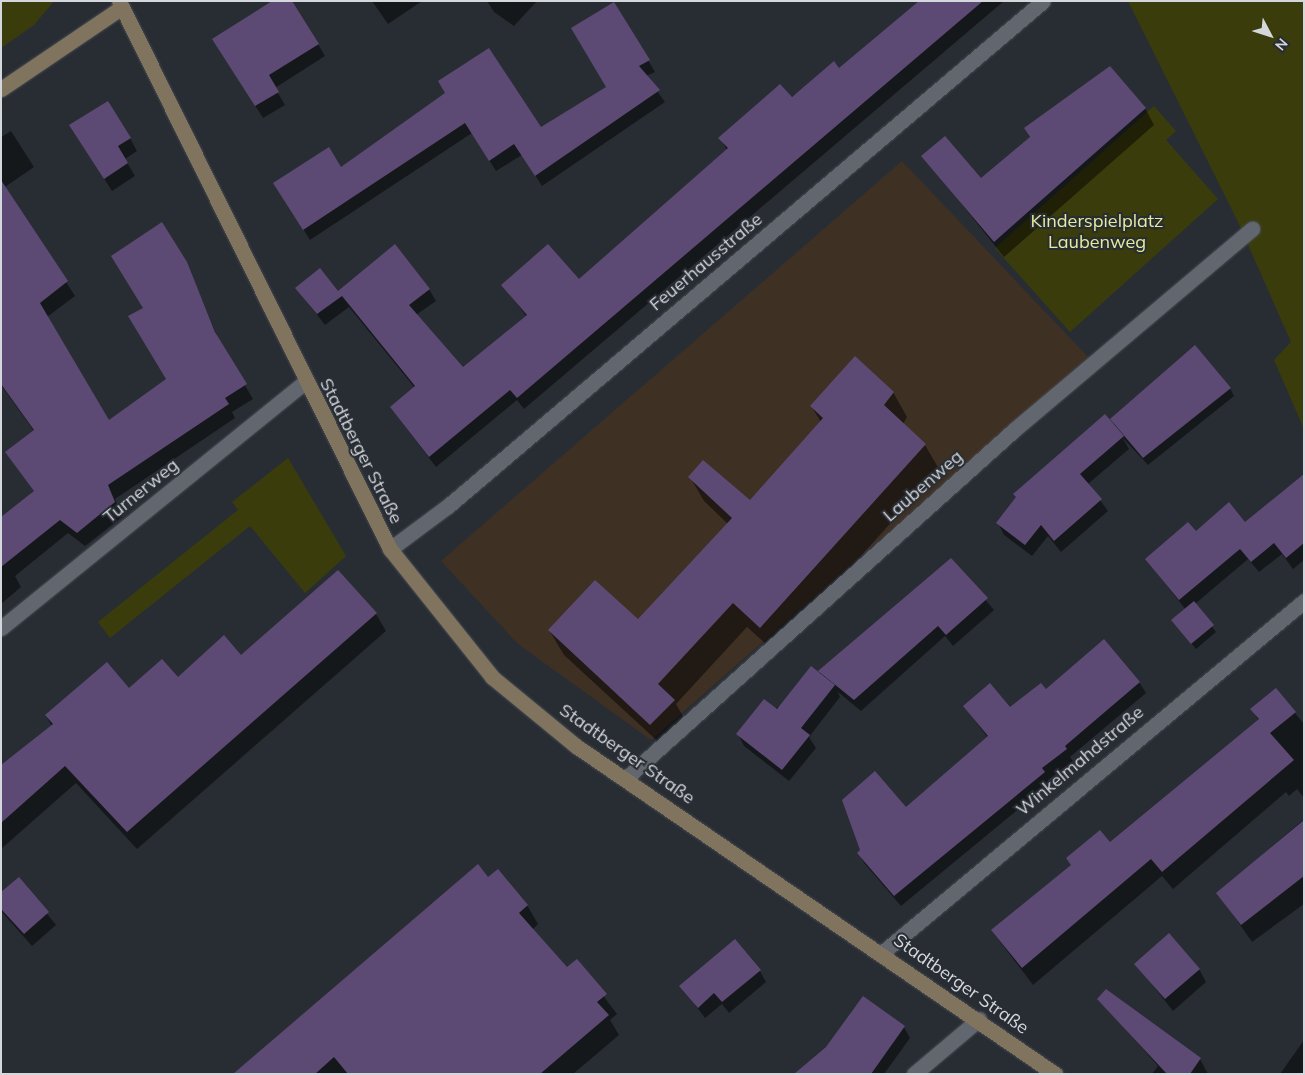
<!DOCTYPE html>
<html>
<head>
<meta charset="utf-8">
<style>
	body { margin:0 }
	#map { position:relative; width:1305px; height:1075px; overflow:hidden; background:#282d34; font-family:Mulish,sans-serif }
	div>[style] { position:absolute }
	[style*='--x'] { left:calc(var(--x)*1px); top:calc(var(--y)*1px); width:calc(var(--w)*1px); rotate:calc(var(--a)*1deg) }
	.education>* { inset:0; background:#3f3024 }
	.green>* { inset:0; background:#3a3d0b }
	.shadow>* { inset:0; background:#0007 }
	.building>* { inset:0; background:#5d4a74 }
	.roads { filter:drop-shadow(0 0 1px #484b51) drop-shadow(0 0 1px #484b51) }
	.street>* { height:15px; margin:-7.5px; padding:0 7.5px; transform-origin:7.5px; border-radius:7.5px; background:#61666f }
	.secondary>* { height:15px; margin:-7.5px; padding:0 7.5px; transform-origin:7.5px; border-radius:7.5px; background:#81745f }
	span { translate:-50% -50%; white-space:nowrap; text-align:center; line-height:1.15; -webkit-text-stroke:4px #282d34; paint-order:stroke }
	.park-label { font-size:18px; color:#e5ec9c }
	.street-label { font-size:18px; color:#d4d7dc }
	.frame { position:absolute; inset:0; border:2px solid #d4d7dc; pointer-events:none }
	.north { position:absolute; left:1245px; top:10px; width:50px; height:50px; -webkit-text-stroke:4px #282d34; paint-order:stroke; rotate:130deg; font-size:14px; font-weight:700; line-height:20px; text-align:center; color:#d4d7dc }
	.north::after { content:''; display:block; margin:auto; width:18px; height:22px; background:#d4d7dc; clip-path:polygon(50% 0,100% 100%,50% 72%,0 100%) }
</style>
</head>
<body>
<div id="map">
	<div class="education">
		<div style="clip-path:polygon(902px 161px,1088px 357px,651px 740px,518px 644px,441px 561px)"></div>
	</div>
	<div class="green">
		<div style="clip-path:polygon(1px 1px,54px 1px,34px 25px,1px 48px)"></div>
		<div style="clip-path:polygon(1128px 1px,1304px 1px,1304px 429px,1274px 360px,1291px 342px,1237px 220px)"></div>
		<div style="clip-path:polygon(1154px 106px,1176px 131px,1166px 140px,1218px 199px,1070px 332px,995px 248px)"></div>
		<div style="clip-path:polygon(288px 458px,346px 556px,305px 593px,250px 526px,110px 638px,98px 622px,238px 510px,232px 502px)"></div>
	</div>
	<div class="shadow">
		<div style="clip-path:polygon(372px 1px,422px 1px,388px 24px)"></div>
		<div style="clip-path:polygon(487px 1px,537px 1px,514px 26px,494px 12px)"></div>
		<div style="clip-path:polygon(921px 1px,1004px 1px,524px 409px,517px 400px,436px 467px,391px 408px,415px 388px,349px 307px,325px 325px,296px 288px,338px 293px,429px 289px,436px 301px,416px 315px,463px 369px,527px 317px,503px 285px,578px 281px,727px 150px,720px 138px,839px 69px)"></div>
		<div style="clip-path:polygon(614px 3px,655px 72px,646px 76px,665px 102px,542px 186px,522px 155px,496px 171px,472px 133px,310px 240px,281px 194px,341px 168px,447px 94px,541px 129px,608px 87px)"></div>
		<div style="clip-path:polygon(318px 44px,325px 56px,275px 88px,285px 105px,263px 118px,221px 51px)"></div>
		<div style="clip-path:polygon(1145px 108px,1154px 125px,1004px 257px,923px 156px,981px 180px,1030px 138px,1025px 129px)"></div>
		<div style="clip-path:polygon(11px 131px,34px 167px,5px 187px,75px 296px,47px 317px,109px 422px,167px 379px,144px 308px,186px 262px,221px 345px,253px 399px,232px 412px,235px 418px,115px 499px,122px 517px,85px 546px,68px 533px,15px 576px,21px 587px,1px 604px,1px 519px,39px 495px,6px 453px,34px 431px,1px 385px,1px 137px)"></div>
		<div style="clip-path:polygon(78px 138px,130px 138px,137px 151px,125px 159px,135px 176px,112px 191px)"></div>
		<div style="clip-path:polygon(1230px 388px,1234px 396px,1148px 465px,1122px 437px,1129px 449px,1088px 484px,1108px 511px,1061px 552px,1048px 536px,1032px 556px,1004px 535px,998px 523px,1114px 424px,1111px 419px)"></div>
		<div style="clip-path:polygon(893px 392px,907px 417px,903px 424px,925px 445px,939px 469px,775px 652px,747px 627px,676px 704px,688px 725px,665px 748px,564px 655px,549px 630px,639px 620px,728px 524px,704px 501px,690px 477px,750px 502px,821px 422px,811px 406px)"></div>
		<div style="clip-path:polygon(1304px 492px,1304px 560px,1293px 569px,1282px 554px,1259px 572px,1248px 559px,1195px 604px,1216px 632px,1196px 649px,1173px 621px,1186px 610px,1146px 559px,1196px 533px,1245px 524px)"></div>
		<div style="clip-path:polygon(951px 559px,994px 610px,953px 646px,945px 636px,861px 711px,838px 692px,840px 697px,809px 737px,816px 748px,789px 781px,744px 746px,738px 734px,822px 677px,819px 671px)"></div>
		<div style="clip-path:polygon(376px 614px,386px 631px,137px 849px,76px 783px,1px 849px,1px 766px,52px 726px,46px 716px,178px 679px)"></div>
		<div style="clip-path:polygon(1139px 682px,1146px 693px,1070px 757px,1073px 761px,1048px 780px,1050px 783px,901px 906px,865px 864px,858px 853px,988px 738px,964px 706px,1010px 709px,1046px 690px)"></div>
		<div style="clip-path:polygon(1276px 690px,1304px 724px,1304px 798px,1297px 789px,1289px 796px,1286px 792px,1173px 889px,1162px 876px,1033px 985px,992px 931px,1110px 844px,1259px 721px,1252px 709px)"></div>
		<div style="clip-path:polygon(1304px 819px,1304px 904px,1252px 942px,1218px 893px)"></div>
		<div style="clip-path:polygon(19px 879px,56px 925px,32px 946px,1px 911px,1px 894px)"></div>
		<div style="clip-path:polygon(488px 879px,527px 905px,538px 924px,532px 930px,567px 968px,577px 961px,617px 1014px,610px 1020px,619px 1035px,573px 1074px,235px 1074px)"></div>
		<div style="clip-path:polygon(1136px 964px,1199px 969px,1206px 982px,1173px 1011px)"></div>
		<div style="clip-path:polygon(760px 971px,766px 982px,729px 1013px,722px 1004px,705px 1018px,681px 986px)"></div>
		<div style="clip-path:polygon(1099px 999px,1200px 1059px,1208px 1074px,1152px 1074px,1158px 1066px)"></div>
		<div style="clip-path:polygon(904px 1027px,910px 1038px,884px 1074px,800px 1074px)"></div>
		<div style="clip-path:polygon(1304px 1040px,1304px 1074px,1280px 1074px)"></div>
	</div>
	<div class="building">
		<div style="clip-path:polygon(272px 1px,292px 1px,319px 44px,269px 75px,279px 92px,255px 106px,212px 39px)"></div>
		<div style="clip-path:polygon(919px 1px,983px 1px,517px 398px,510px 390px,429px 457px,390px 407px,415px 386px,342px 296px,317px 314px,295px 288px,320px 268px,338px 291px,395px 244px,430px 289px,409px 305px,463px 367px,527px 315px,501px 285px,548px 244px,579px 279px,728px 148px,718px 138px,780px 84px,792px 97px,834px 61px,839px 68px)"></div>
		<div style="clip-path:polygon(614px 2px,650px 60px,639px 66px,660px 90px,535px 176px,514px 144px,489px 161px,465px 123px,303px 230px,273px 183px,329px 147px,341px 167px,445px 93px,438px 81px,489px 48px,541px 127px,606px 87px,571px 28px)"></div>
		<div style="clip-path:polygon(1110px 66px,1146px 108px,994px 242px,921px 156px,945px 136px,981px 178px,1030px 137px,1024px 128px)"></div>
		<div style="clip-path:polygon(108px 101px,131px 138px,118px 146px,128px 163px,104px 179px,69px 125px)"></div>
		<div style="clip-path:polygon(1px 180px,68px 281px,40px 303px,109px 420px,166px 379px,128px 316px,143px 308px,111px 256px,162px 222px,187px 262px,215px 332px,247px 384px,225px 398px,229px 404px,108px 485px,115px 502px,77px 533px,60px 520px,1px 567px,1px 517px,34px 491px,5px 452px,34px 430px,1px 384px)"></div>
		<div style="clip-path:polygon(1195px 345px,1231px 388px,1143px 458px,1110px 419px)"></div>
		<div style="clip-path:polygon(855px 356px,894px 392px,884px 405px,926px 444px,760px 628px,733px 603px,658px 684px,675px 700px,650px 725px,548px 630px,595px 580px,638px 619px,732px 518px,688px 477px,703px 460px,750px 500px,823px 418px,810px 406px)"></div>
		<div style="clip-path:polygon(1105px 414px,1124px 436px,1080px 474px,1102px 499px,1054px 541px,1041px 525px,1025px 545px,996px 523px,1016px 497px,1013px 494px)"></div>
		<div style="clip-path:polygon(1304px 474px,1304px 543px,1286px 558px,1274px 543px,1251px 562px,1240px 549px,1179px 600px,1145px 559px,1188px 522px,1196px 531px,1229px 502px,1245px 522px)"></div>
		<div style="clip-path:polygon(951px 558px,988px 598px,946px 635px,938px 626px,854px 700px,818px 671px)"></div>
		<div style="clip-path:polygon(338px 570px,377px 613px,127px 832px,65px 766px,1px 823px,1px 765px,53px 724px,45px 715px,107px 662px,129px 688px,162px 659px,178px 677px,224px 635px,241px 655px)"></div>
		<div style="clip-path:polygon(1194px 601px,1214px 625px,1191px 644px,1171px 620px)"></div>
		<div style="clip-path:polygon(1104px 639px,1140px 682px,1065px 746px,1067px 749px,1042px 768px,1045px 772px,894px 896px,857px 853px,860px 850px,842px 800px,875px 771px,906px 807px,988px 736px,963px 706px,990px 683px,1010px 707px,1041px 683px,1046px 689px)"></div>
		<div style="clip-path:polygon(811px 666px,835px 685px,801px 728px,810px 735px,782px 770px,736px 734px,764px 699px,777px 709px)"></div>
		<div style="clip-path:polygon(1276px 688px,1296px 712px,1270px 733px,1294px 760px,1162px 872px,1151px 859px,1022px 968px,991px 930px,1071px 865px,1066px 858px,1100px 830px,1110px 842px,1259px 719px,1250px 709px)"></div>
		<div style="clip-path:polygon(1304px 820px,1304px 876px,1241px 925px,1216px 893px)"></div>
		<div style="clip-path:polygon(478px 864px,488px 877px,498px 869px,528px 905px,519px 913px,567px 967px,577px 959px,607px 994px,597px 1002px,609px 1015px,540px 1074px,348px 1074px,334px 1057px,315px 1074px,233px 1074px)"></div>
		<div style="clip-path:polygon(19px 877px,49px 912px,24px 934px,1px 909px,1px 892px)"></div>
		<div style="clip-path:polygon(1169px 933px,1200px 969px,1165px 999px,1134px 964px)"></div>
		<div style="clip-path:polygon(735px 939px,761px 970px,722px 1002px,714px 993px,698px 1008px,679px 986px)"></div>
		<div style="clip-path:polygon(1106px 989px,1201px 1058px,1190px 1074px,1167px 1074px,1097px 999px)"></div>
		<div style="clip-path:polygon(863px 996px,905px 1026px,871px 1074px,794px 1074px,826px 1047px)"></div>
	</div>
	<div class="roads">
		<div class="street">
			<div style="--x:390;--y:549;--w:72;--a:-36.6"></div>
			<div style="--x:448;--y:506;--w:780;--a:-40.32"></div>
			<div style="--x:1;--y:628;--w:391;--a:-39"></div>
			<div style="--x:625;--y:779;--w:523;--a:-41.9"></div>
			<div style="--x:1014;--y:430;--w:312;--a:-40.2"></div>
			<div style="--x:883;--y:952;--w:548;--a:-39.82"></div>
			<div style="--x:914;--y:1074;--w:85;--a:-40.2"></div>
		</div>
		<div class="secondary">
			<div style="--x:119;--y:1;--w:611;--a:63.69"></div>
			<div style="--x:390;--y:549;--w:164;--a:51.4"></div>
			<div style="--x:492;--y:677;--w:109;--a:39.4"></div>
			<div style="--x:576;--y:746;--w:581;--a:34.4"></div>
			<div style="--x:1;--y:89;--w:146;--a:-34.1"></div>
		</div>
	</div>
	<div class="park-label">
		<span style="left:1097px;top:232px">Kinderspielplatz<br>Laubenweg</span>
	</div>
	<div class="street-label">
		<span style="left:706px;top:262px;rotate:-40deg">Feuerhausstraße</span>
		<span style="left:361px;top:451px;rotate:63deg">Stadtberger Straße</span>
		<span style="left:923px;top:486px;rotate:-41deg">Laubenweg</span>
		<span style="left:141px;top:491px;rotate:-39deg">Turnerweg</span>
		<span style="left:627px;top:754px;rotate:35deg">Stadtberger Straße</span>
		<span style="left:1080px;top:761px;rotate:-40deg">Winkelmahdstraße</span>
		<span style="left:961px;top:984px;rotate:35deg">Stadtberger Straße</span>
	</div>
	<div class="frame"></div>
	<div class="north">N</div>
</div>
</body>
</html>
